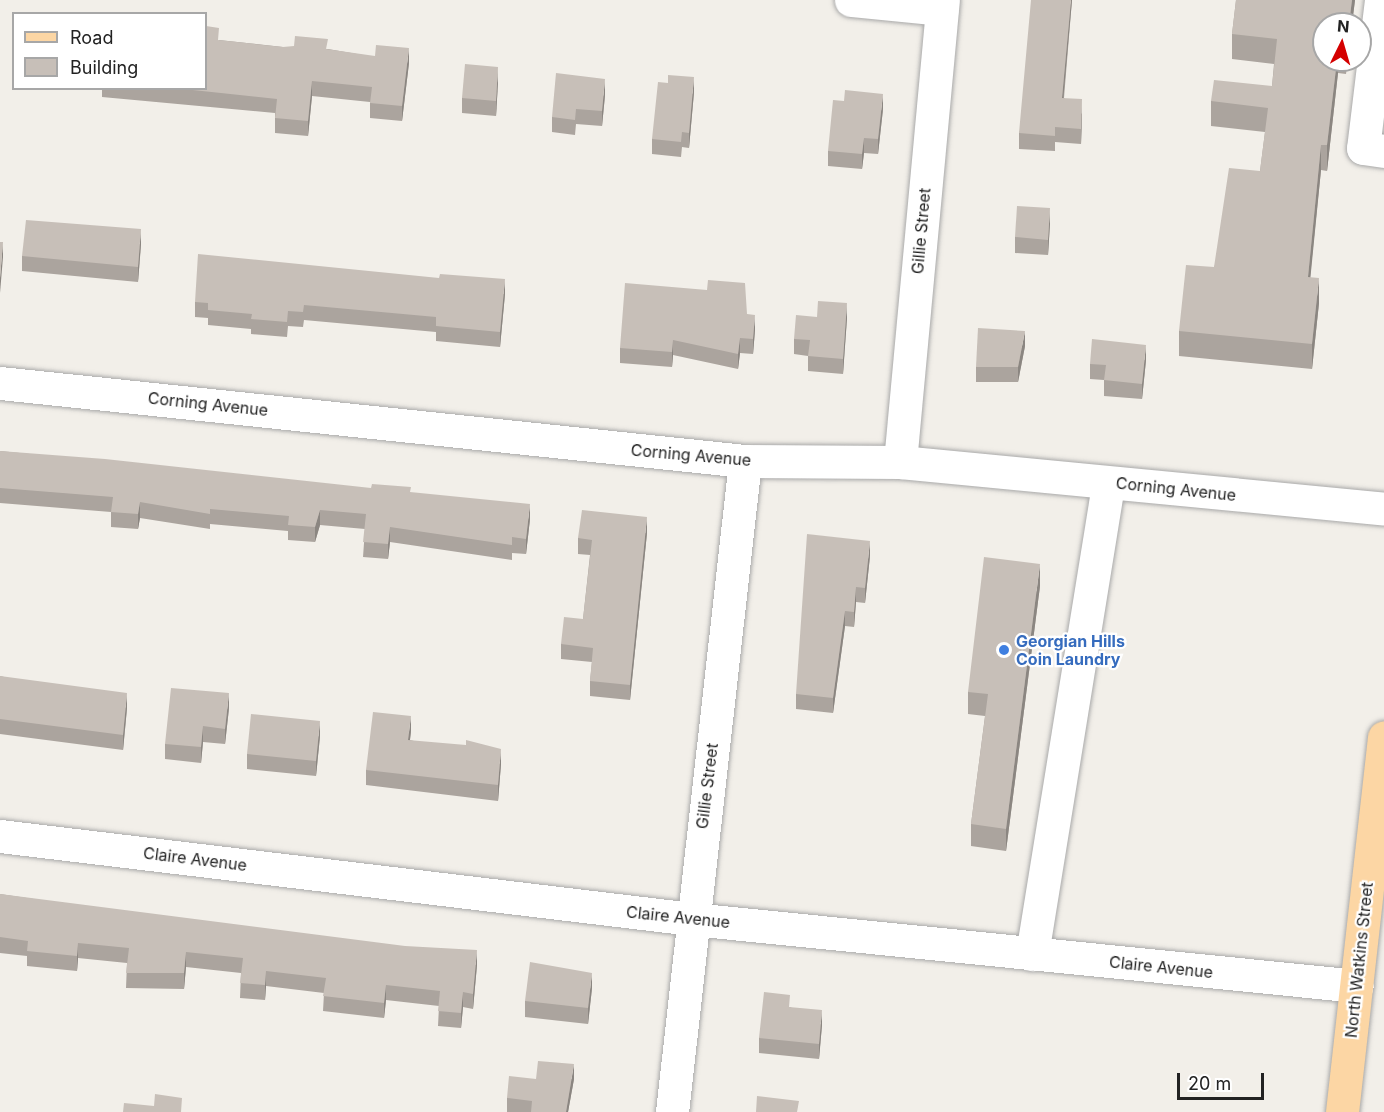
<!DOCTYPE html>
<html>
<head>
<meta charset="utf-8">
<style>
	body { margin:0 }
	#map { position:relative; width:1384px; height:1112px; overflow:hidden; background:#f2efe9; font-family:Inter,sans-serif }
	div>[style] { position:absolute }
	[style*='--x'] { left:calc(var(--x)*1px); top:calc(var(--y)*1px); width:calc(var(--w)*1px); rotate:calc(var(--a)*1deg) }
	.roads { filter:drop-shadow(0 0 2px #a9a9a9) drop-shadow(0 0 2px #a9a9a9) }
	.minor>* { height:33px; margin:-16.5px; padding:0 16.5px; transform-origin:16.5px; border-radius:16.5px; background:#fff }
	.major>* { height:33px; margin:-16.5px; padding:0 16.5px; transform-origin:16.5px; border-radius:16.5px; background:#fcd6a4 }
	.wall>* { inset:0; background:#aba49e }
	.shaded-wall>* { inset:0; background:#8b8681 }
	.building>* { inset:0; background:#c7bfb8 }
	.dots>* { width:16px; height:16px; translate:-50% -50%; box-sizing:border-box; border:3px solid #fff; border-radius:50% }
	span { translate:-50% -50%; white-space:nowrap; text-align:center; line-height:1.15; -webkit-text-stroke:4.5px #fff; paint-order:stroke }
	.street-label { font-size:16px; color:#222 }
	.shop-label { font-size:16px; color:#366cbe; font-weight:700 }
	.left { translate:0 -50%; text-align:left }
	.legend { position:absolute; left:12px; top:12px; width:195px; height:78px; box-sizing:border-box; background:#fff; border:2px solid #a7a7a7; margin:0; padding:8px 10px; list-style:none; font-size:18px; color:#222 }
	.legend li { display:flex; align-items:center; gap:12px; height:30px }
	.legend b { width:30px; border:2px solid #a7a7a7 }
	.north { position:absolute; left:1312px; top:12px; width:60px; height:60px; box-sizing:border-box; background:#fff; border:2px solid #a7a7a7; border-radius:50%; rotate:5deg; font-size:16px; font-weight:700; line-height:24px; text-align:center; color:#222 }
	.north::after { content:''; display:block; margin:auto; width:21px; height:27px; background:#d40000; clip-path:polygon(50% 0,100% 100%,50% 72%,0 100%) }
	.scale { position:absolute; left:1177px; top:1073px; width:87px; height:27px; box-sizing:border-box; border:3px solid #222; border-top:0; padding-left:8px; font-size:18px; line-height:21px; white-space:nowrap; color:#222; -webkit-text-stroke:4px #fff; paint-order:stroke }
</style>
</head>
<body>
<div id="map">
	<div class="roads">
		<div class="minor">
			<div style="--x:851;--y:0;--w:91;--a:5.6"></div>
			<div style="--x:1381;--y:0;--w:149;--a:96.9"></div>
			<div style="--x:1363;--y:148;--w:21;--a:8"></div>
			<div style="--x:0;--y:383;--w:749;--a:5.98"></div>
			<div style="--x:745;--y:461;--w:155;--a:0.4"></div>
			<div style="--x:900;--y:462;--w:486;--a:5.5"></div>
			<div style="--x:900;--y:462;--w:464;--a:-84.7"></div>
			<div style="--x:0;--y:836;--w:697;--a:6.84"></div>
			<div style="--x:692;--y:919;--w:668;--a:5.75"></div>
			<div style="--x:1032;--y:954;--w:477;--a:-80.8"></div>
			<div style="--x:672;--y:1112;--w:655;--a:-83.6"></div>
		</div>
		<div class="major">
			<div style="--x:1342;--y:1112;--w:377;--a:-83.6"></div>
		</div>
	</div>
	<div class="wall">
		<div style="clip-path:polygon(1072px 0,1064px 98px,1082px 114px,1081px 144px,1055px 142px,1055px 151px,1019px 149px,1019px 133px)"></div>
		<div style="clip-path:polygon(1236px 0,1355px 0,1352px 24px,1324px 60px,1348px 60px,1346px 74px,1338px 73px,1327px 171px,1321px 170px,1310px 277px,1319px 303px,1312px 369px,1179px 356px,1179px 331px,1214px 267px,1260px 171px,1265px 132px,1211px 126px,1211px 101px,1272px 86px,1274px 64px,1232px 59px,1232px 34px)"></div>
		<div style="clip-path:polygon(219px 40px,283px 47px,328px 49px,409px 63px,402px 121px,370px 118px,370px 102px,312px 96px,308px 136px,275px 133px,275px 113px,102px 97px,102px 90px,85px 88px,206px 88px)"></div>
		<div style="clip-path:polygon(498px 82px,496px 116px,462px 113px,462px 98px)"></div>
		<div style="clip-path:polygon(694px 92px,689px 148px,682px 147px,681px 157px,652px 154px,652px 139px)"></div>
		<div style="clip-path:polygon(605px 95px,602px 126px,576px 124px,575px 135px,552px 132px,552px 117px)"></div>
		<div style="clip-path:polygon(883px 109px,878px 154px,864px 153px,862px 169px,828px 166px,828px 151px)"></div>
		<div style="clip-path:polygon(1050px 223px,1048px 255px,1015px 253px,1015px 237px)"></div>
		<div style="clip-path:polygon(141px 244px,138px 282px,22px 271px,22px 256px)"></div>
		<div style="clip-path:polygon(505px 294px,500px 347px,436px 341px,436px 332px,304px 320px,303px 327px,288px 326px,287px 337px,251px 334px,251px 329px,208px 325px,208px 318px,195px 317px,195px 302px)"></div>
		<div style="clip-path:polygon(747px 314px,755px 330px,753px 354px,740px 353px,738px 369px,673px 355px,672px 367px,620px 363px,620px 348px)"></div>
		<div style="clip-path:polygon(817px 317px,847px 318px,843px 374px,808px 371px,808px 356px,794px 354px,794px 339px)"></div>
		<div style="clip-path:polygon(1025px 346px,1018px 382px,976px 382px,976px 367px)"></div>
		<div style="clip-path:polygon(1146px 360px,1142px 399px,1104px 396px,1104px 380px,1090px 379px,1090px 364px)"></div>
		<div style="clip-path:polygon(0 451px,411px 493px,530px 519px,526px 554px,512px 553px,512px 560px,390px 542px,388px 559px,363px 557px,365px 529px,320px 525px,315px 542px,288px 540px,288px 531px,210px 524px,210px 529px,140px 518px,138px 529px,111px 527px,111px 512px,0 503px)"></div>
		<div style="clip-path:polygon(647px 533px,630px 700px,590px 696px,590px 681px,592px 662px,561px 659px,561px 644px,583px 619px,590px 555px,578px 554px,578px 538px)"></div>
		<div style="clip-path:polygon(870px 556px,865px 603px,856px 602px,854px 627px,845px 626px,833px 713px,796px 709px,796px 694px)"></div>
		<div style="clip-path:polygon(1040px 586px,1006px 851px,971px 846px,971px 824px,985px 716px,968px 714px,968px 692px)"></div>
		<div style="clip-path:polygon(0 676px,127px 708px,123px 750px,0 734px)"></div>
		<div style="clip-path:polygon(229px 708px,225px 744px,203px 742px,201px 763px,165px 759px,165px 744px)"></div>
		<div style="clip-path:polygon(411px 731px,410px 740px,501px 764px,498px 801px,366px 785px,366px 770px)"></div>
		<div style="clip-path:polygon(320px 736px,316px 776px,247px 769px,247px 754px)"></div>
		<div style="clip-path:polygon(0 894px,477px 965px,473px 1009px,463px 1007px,461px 1028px,438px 1026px,439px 1006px,386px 1000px,384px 1018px,323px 1011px,324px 993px,266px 986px,265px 1000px,240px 998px,241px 973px,186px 967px,184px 989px,126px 988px,127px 963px,78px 958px,77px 971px,27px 966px,27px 956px,0 953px)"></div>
		<div style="clip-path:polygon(592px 988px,588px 1024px,525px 1017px,525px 1001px)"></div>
		<div style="clip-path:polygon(790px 1007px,822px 1025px,819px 1059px,759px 1053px,759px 1038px)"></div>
		<div style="clip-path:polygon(536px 1079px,574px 1079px,568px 1112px,507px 1112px,507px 1098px)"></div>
	</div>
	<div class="shaded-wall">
		<div style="clip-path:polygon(1071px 0,1072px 0,1062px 113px,1062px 98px)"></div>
		<div style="clip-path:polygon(1352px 0,1355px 0,1352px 24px,1349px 24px)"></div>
		<div style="clip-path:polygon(409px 48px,409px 63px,402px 121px,402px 106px)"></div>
		<div style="clip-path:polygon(1337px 60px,1338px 60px,1338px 73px,1327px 171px,1327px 145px)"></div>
		<div style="clip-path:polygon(498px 67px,498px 82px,496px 116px,496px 101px)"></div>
		<div style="clip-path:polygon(694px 77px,694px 92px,689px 148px,689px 133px)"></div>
		<div style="clip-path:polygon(605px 79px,605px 95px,602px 126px,602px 111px)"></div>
		<div style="clip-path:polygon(312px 81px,312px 96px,308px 136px,308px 121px)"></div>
		<div style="clip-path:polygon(883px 94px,883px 109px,878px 154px,878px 139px)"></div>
		<div style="clip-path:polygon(1082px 99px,1082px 114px,1081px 144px,1081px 129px)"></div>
		<div style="clip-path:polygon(864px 138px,864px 153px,862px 169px,862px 154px)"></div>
		<div style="clip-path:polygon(1321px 145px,1321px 170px,1308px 302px,1308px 277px)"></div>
		<div style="clip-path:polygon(1050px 208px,1050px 223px,1048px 255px,1048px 240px)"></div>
		<div style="clip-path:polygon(141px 229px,141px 244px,138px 282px,138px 267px)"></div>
		<div style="clip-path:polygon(3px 242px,3px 257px,0 293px,0 278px)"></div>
		<div style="clip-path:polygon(1319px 278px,1319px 303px,1312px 369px,1312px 344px)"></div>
		<div style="clip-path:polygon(505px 279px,505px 294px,500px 347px,500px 332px)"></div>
		<div style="clip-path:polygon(847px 303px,847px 318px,843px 374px,843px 359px)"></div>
		<div style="clip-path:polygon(755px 315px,755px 330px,753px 354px,753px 339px)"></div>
		<div style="clip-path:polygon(1025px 331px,1025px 346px,1018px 382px,1018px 367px)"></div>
		<div style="clip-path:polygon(740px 338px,740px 353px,738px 369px,738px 354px)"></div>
		<div style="clip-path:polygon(673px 340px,673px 355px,672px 367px,672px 352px)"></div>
		<div style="clip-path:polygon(1146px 345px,1146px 360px,1142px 399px,1142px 384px)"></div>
		<div style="clip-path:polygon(140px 502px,140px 518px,138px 529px,138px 514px)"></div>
		<div style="clip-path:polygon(530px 504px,530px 519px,526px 554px,526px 539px)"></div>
		<div style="clip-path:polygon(320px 510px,320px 525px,315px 542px,315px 527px)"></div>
		<div style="clip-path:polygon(647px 517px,647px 533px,630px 700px,630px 685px)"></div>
		<div style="clip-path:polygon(390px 527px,390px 542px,388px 559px,388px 544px)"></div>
		<div style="clip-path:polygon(870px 541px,870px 556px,865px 603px,865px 588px)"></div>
		<div style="clip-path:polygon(1040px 564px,1040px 586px,1006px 851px,1006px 829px)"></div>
		<div style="clip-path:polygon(856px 587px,856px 602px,854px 627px,854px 612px)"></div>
		<div style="clip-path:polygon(845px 611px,845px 626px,833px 713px,833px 698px)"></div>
		<div style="clip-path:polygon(127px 693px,127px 708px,123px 750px,123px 735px)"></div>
		<div style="clip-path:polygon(229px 693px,229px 708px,225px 744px,225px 729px)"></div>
		<div style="clip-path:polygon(411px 716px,411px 731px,408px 755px,408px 740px)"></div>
		<div style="clip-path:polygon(320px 721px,320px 736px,316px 776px,316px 761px)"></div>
		<div style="clip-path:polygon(203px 726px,203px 742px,201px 763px,201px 747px)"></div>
		<div style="clip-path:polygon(501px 749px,501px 764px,498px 801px,498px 785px)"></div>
		<div style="clip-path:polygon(78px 943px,78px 958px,77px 971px,77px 956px)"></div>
		<div style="clip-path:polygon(477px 950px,477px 965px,473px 1009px,473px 994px)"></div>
		<div style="clip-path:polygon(186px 952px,186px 967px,184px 989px,184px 973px)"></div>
		<div style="clip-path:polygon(266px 971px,266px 986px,265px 1000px,265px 985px)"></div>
		<div style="clip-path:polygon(592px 973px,592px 988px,588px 1024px,588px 1008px)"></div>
		<div style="clip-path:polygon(386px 985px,386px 1000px,384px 1018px,384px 1003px)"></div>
		<div style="clip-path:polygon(463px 992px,463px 1007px,461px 1028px,461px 1013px)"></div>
		<div style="clip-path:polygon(822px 1010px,822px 1025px,819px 1059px,819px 1044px)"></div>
		<div style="clip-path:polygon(574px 1064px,574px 1079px,568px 1112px,566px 1112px)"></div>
	</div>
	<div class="building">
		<div style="clip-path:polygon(1031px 0,1071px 0,1062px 98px,1082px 99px,1081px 129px,1055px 127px,1055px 136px,1019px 133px)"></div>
		<div style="clip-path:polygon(1236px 0,1352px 0,1349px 24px,1324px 24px,1324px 60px,1337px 60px,1327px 145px,1321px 145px,1308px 277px,1319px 278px,1312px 344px,1179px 331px,1186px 265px,1214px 267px,1229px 168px,1260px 171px,1268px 108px,1211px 101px,1214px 80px,1272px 86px,1277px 39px,1232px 34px)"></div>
		<div style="clip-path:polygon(206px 26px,219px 28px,218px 40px,283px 47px,294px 46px,295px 36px,328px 39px,326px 49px,375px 56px,376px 45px,409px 48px,402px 106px,370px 103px,372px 87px,312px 81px,308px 121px,275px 118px,277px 99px,174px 88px,206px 88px)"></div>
		<div style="clip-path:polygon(465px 64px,498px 67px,496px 101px,462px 98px)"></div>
		<div style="clip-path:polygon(556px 73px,605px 79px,602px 111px,576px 109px,575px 120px,552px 117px)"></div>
		<div style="clip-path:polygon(668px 75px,694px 77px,689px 133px,682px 132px,681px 142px,652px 139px,658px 82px,668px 83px)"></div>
		<div style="clip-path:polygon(845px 90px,883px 94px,878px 139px,864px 138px,862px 154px,828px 151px,833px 100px,844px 101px)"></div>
		<div style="clip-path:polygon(1017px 206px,1050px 208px,1048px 240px,1015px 237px)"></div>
		<div style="clip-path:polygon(26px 220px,141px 229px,138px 267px,22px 256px)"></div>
		<div style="clip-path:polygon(0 242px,3px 242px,0 278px)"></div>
		<div style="clip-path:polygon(198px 254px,439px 278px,440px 274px,505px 279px,500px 332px,436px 326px,436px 317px,304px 305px,303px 312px,288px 311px,287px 322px,251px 319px,252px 314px,208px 310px,208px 303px,195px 302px)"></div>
		<div style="clip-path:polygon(708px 280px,745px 283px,747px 314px,755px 315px,753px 339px,740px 338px,738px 354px,673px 340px,672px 352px,620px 348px,625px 283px,707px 290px)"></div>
		<div style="clip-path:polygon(818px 301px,847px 303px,843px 359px,808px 356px,810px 340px,794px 339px,796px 315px,817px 317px)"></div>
		<div style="clip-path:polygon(978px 328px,1025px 331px,1018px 367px,976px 367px)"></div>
		<div style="clip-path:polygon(1092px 339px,1146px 345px,1142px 384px,1104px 380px,1106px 365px,1090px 364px)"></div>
		<div style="clip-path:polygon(0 451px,105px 459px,371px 488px,372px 484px,411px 487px,410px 492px,530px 504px,526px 539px,512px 537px,512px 545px,390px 527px,388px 544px,363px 542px,366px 514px,320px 510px,315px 527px,288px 525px,289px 516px,210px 509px,210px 514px,140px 502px,138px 514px,111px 512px,113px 497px,0 488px)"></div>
		<div style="clip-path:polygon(582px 510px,647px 517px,630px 685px,590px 681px,593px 648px,561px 644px,564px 617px,583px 619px,592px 540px,578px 538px)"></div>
		<div style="clip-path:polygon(807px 534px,870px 541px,865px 588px,856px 587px,854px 612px,845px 611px,833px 698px,796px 694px)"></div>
		<div style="clip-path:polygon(984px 557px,1040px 564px,1006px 829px,971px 824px,988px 694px,968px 692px)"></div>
		<div style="clip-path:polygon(0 676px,127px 693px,123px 735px,0 719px)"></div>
		<div style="clip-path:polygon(171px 688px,229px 693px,225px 729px,203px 726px,201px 747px,165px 744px)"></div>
		<div style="clip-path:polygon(373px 712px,411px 716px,408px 740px,466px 745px,466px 740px,501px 749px,498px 785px,366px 770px)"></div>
		<div style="clip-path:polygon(251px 714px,320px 721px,316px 761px,247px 754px)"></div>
		<div style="clip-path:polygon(0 894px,405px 946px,477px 950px,473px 994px,463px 992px,461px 1013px,438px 1011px,440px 991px,386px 985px,384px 1003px,323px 996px,326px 978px,266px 971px,265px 985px,240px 983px,243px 958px,186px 952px,184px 973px,126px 973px,129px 948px,78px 943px,77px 956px,27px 951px,28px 941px,0 937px)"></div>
		<div style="clip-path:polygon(530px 962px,592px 973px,588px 1008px,525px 1001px)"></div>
		<div style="clip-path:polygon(764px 992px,790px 995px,789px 1007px,822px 1010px,819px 1044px,759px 1038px)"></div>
		<div style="clip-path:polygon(538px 1061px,574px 1064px,566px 1112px,531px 1112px,532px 1101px,507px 1098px,509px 1076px,536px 1079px)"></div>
		<div style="clip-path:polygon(155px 1094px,182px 1098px,181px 1112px,123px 1112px,124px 1103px,154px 1106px)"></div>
		<div style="clip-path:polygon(757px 1096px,799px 1101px,797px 1112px,756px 1112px)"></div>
	</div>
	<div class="dots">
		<div style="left:1004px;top:650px;background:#3f7fe0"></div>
	</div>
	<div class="street-label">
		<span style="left:921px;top:231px;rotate:-85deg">Gillie Street</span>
		<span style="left:208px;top:404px;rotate:6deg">Corning Avenue</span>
		<span style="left:691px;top:455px;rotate:5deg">Corning Avenue</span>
		<span style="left:1176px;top:489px;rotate:6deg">Corning Avenue</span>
		<span style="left:707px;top:786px;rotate:-83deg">Gillie Street</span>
		<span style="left:195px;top:859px;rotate:7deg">Claire Avenue</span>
		<span style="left:678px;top:917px;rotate:6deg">Claire Avenue</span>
		<span style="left:1359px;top:960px;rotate:-84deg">North Watkins Street</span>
		<span style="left:1161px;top:967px;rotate:6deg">Claire Avenue</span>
	</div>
	<div class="shop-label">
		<span class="left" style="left:1016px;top:650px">Georgian Hills<br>Coin Laundry</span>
	</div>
	<ul class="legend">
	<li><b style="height:8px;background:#fcd6a4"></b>Road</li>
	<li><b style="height:16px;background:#c7bfb8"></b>Building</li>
	</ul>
	<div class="north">N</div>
	<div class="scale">20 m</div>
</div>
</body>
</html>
